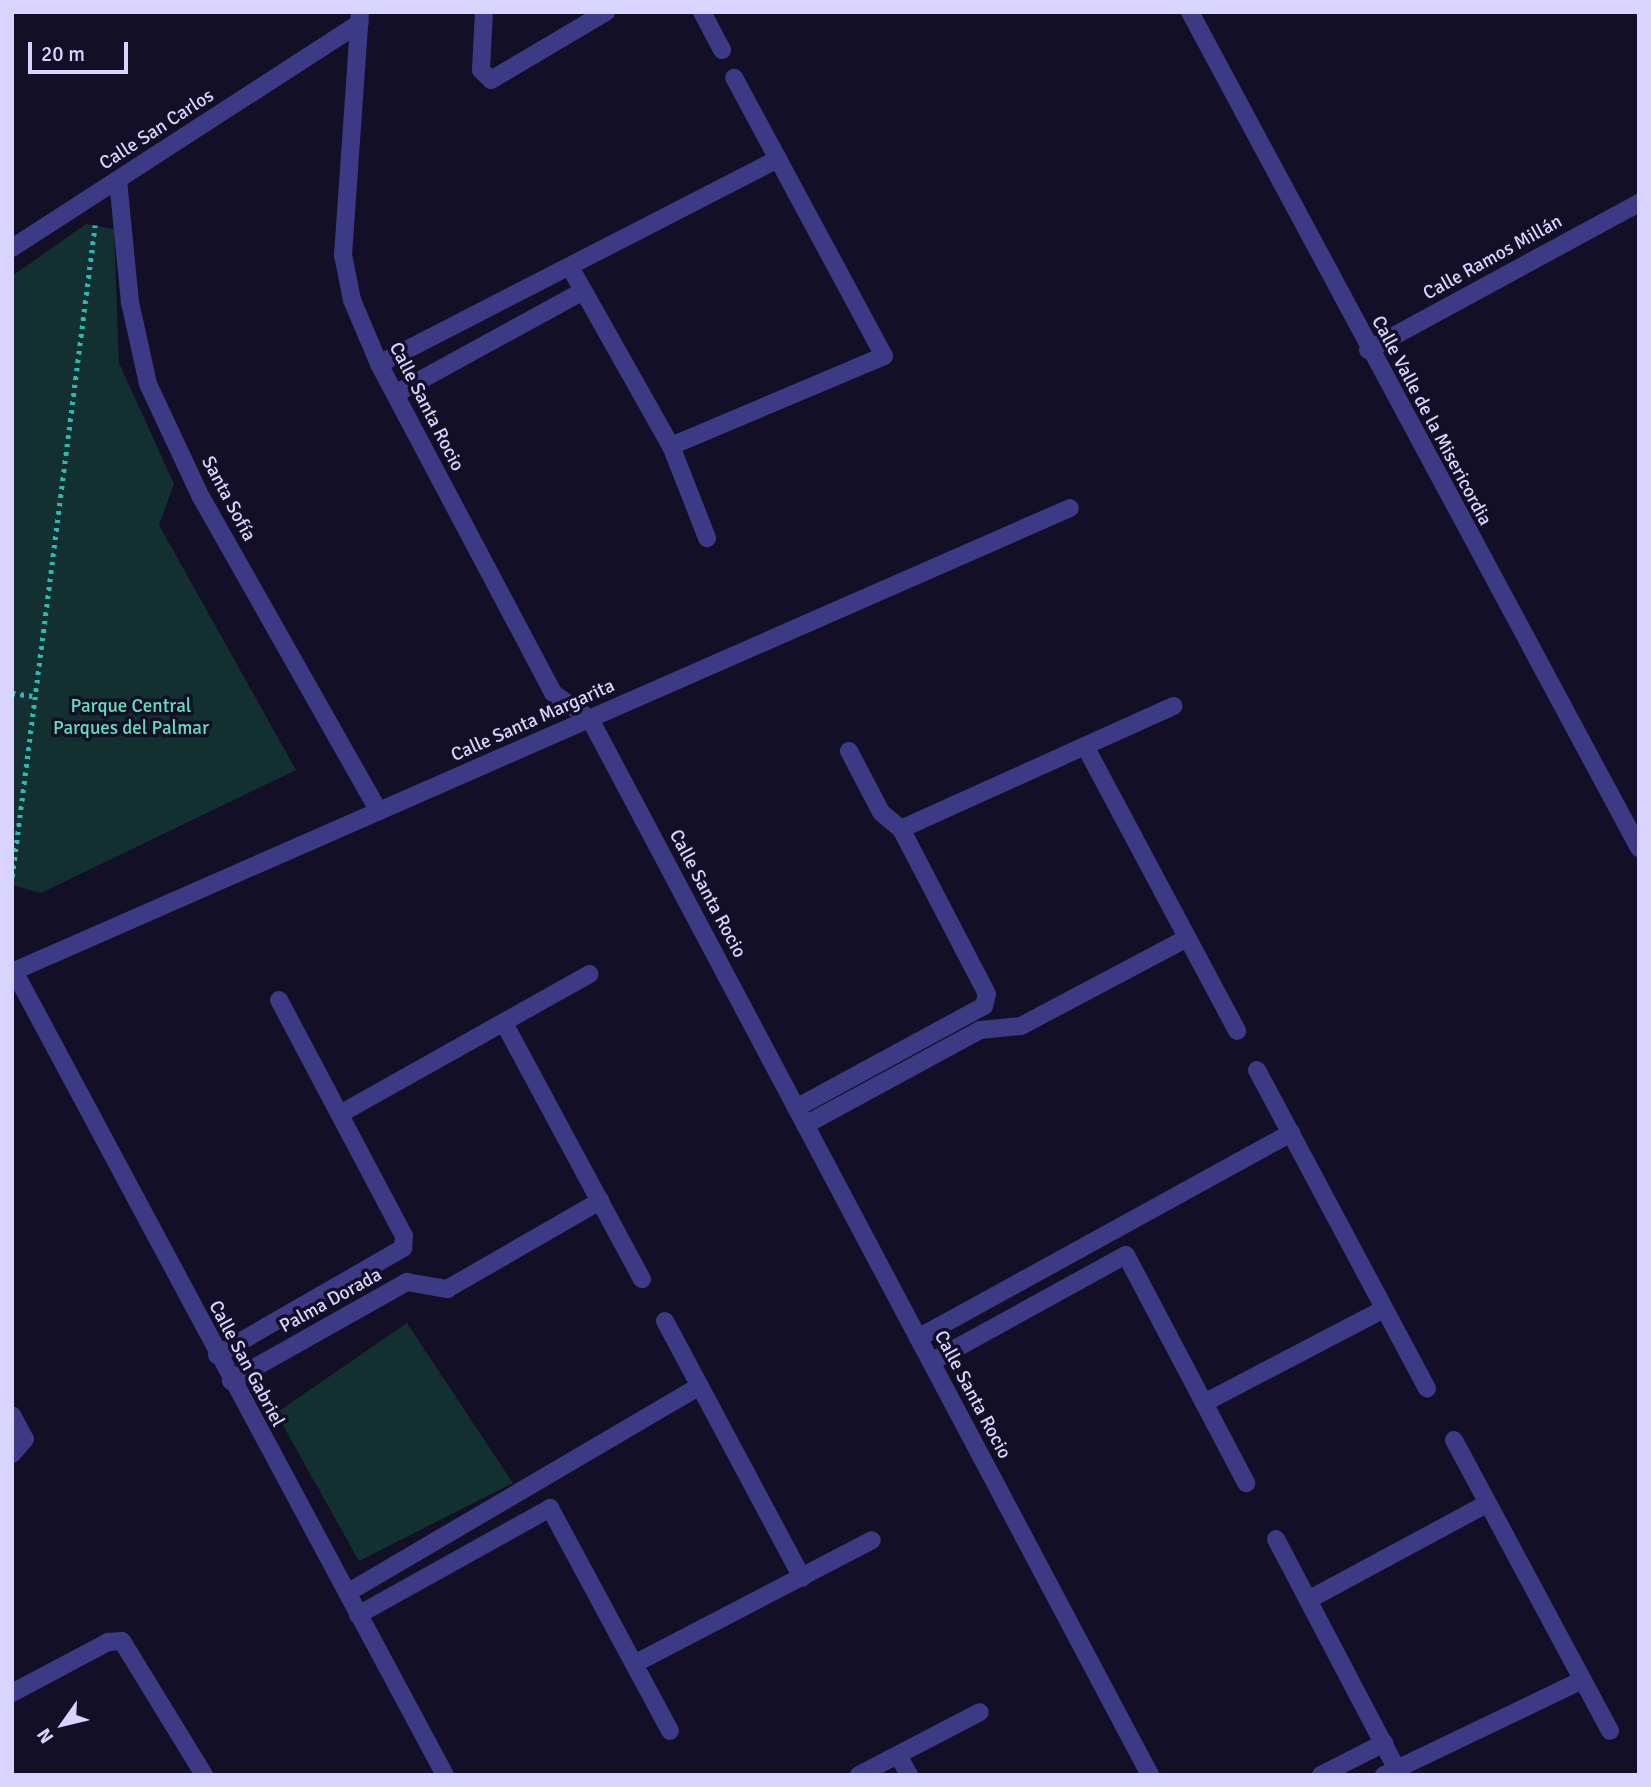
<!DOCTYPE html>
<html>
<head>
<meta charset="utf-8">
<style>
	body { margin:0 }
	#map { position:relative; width:1651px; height:1787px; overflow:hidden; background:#130f26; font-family:Signika,sans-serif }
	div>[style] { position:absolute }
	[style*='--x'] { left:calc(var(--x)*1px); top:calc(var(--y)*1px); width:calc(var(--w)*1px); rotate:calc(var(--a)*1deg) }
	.green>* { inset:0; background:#12302f }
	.path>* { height:4.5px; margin-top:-2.25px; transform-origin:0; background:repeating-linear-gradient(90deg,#2fb8b0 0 3.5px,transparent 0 8.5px) }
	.minor>* { height:18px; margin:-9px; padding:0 9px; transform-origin:9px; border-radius:9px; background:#3d3a85 }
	span { translate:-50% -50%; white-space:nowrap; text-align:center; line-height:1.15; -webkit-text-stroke:7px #130f26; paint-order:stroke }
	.street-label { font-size:19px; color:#d9d4ff }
	.park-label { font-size:19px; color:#5fe0c0 }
	.frame { position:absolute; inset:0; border:14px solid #d9d4ff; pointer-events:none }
	.north { position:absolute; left:28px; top:1689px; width:70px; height:70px; -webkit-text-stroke:5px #130f26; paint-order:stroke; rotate:236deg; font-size:19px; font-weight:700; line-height:28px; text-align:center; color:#d9d4ff }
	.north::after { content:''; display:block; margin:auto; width:24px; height:32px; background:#d9d4ff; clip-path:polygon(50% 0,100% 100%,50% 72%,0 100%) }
	.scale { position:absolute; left:28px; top:42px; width:100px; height:32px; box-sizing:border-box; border:4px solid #d9d4ff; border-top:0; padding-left:9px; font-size:21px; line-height:24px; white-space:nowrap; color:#d9d4ff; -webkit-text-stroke:5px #130f26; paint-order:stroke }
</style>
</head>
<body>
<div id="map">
	<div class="green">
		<div style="clip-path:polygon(86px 224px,114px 229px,119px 363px,174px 484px,159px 525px,296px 770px,41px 893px,12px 885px,12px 276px)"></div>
		<div style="clip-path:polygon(407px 1323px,513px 1483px,359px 1561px,276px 1413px)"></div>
	</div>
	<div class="path">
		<div style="--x:12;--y:693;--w:21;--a:8"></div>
		<div style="--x:12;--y:877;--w:657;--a:-82.75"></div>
	</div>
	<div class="minor">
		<div style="--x:360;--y:12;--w:244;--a:94"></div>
		<div style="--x:343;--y:255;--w:46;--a:78.7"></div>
		<div style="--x:352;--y:300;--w:69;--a:67.1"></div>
		<div style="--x:379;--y:364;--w:372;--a:62.1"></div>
		<div style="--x:553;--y:693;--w:45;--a:35.1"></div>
		<div style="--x:590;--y:719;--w:1195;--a:62.06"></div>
		<div style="--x:484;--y:12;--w:58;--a:93"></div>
		<div style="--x:481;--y:70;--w:14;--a:45"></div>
		<div style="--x:491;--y:80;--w:134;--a:-30.6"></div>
		<div style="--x:702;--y:12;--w:43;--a:62.2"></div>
		<div style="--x:1190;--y:12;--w:949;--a:61.76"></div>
		<div style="--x:118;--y:180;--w:123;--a:84.4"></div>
		<div style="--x:130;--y:302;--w:84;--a:77.6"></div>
		<div style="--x:148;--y:384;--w:125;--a:64.9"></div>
		<div style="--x:201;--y:497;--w:361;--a:60.5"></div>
		<div style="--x:12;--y:248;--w:414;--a:-32.9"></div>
		<div style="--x:570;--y:267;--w:206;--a:60.6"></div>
		<div style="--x:671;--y:446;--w:99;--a:68.6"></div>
		<div style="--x:1368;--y:350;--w:308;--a:-28.5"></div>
		<div style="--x:379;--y:364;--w:449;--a:-27.2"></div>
		<div style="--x:395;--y:394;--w:214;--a:-28.7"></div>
		<div style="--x:671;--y:446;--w:231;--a:-22.9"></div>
		<div style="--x:884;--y:356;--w:316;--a:-118.3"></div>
		<div style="--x:1085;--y:746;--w:323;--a:61.9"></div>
		<div style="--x:901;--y:829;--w:299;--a:-24.3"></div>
		<div style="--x:14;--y:971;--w:912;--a:61.81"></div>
		<div style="--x:12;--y:972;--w:1155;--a:-23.68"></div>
		<div style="--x:504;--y:1023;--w:291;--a:61.7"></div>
		<div style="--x:1257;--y:1070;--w:361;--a:61.9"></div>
		<div style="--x:796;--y:1108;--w:214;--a:-28.5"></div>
		<div style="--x:984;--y:1006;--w:12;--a:-76"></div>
		<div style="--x:987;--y:994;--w:186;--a:-117.5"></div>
		<div style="--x:901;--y:829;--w:26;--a:-140"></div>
		<div style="--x:881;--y:812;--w:69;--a:-117.7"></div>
		<div style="--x:340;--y:1114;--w:286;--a:-29.3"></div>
		<div style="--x:805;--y:1125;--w:199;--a:-28.5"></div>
		<div style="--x:980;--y:1030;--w:41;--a:-5.6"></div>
		<div style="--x:1021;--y:1026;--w:188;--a:-27.9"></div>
		<div style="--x:665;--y:1321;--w:291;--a:61.9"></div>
		<div style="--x:918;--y:1338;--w:426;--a:-28.8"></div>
		<div style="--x:217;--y:1355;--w:215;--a:-29.9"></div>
		<div style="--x:403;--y:1248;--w:12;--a:-85"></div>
		<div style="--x:404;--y:1236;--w:267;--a:-117.9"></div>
		<div style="--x:931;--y:1362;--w:222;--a:-28.8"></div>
		<div style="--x:1126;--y:1255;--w:258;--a:62.2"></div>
		<div style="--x:231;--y:1381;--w:202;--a:-29.4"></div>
		<div style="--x:407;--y:1282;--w:41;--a:9.9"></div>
		<div style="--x:447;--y:1289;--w:177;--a:-29.9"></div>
		<div style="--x:1204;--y:1403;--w:203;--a:-27.6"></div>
		<div style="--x:12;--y:1415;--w:27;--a:62"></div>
		<div style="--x:25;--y:1439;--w:20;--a:131"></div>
		<div style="--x:1454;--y:1440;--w:330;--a:61.8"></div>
		<div style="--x:1276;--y:1539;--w:260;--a:62.3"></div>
		<div style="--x:347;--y:1593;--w:409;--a:-30.4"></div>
		<div style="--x:1308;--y:1600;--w:204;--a:-28.3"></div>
		<div style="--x:358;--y:1615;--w:220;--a:-29.1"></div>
		<div style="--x:550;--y:1508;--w:253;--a:61.7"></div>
		<div style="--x:634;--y:1664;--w:268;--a:-27.5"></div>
		<div style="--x:12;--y:1693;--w:109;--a:-28"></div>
		<div style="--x:108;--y:1642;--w:14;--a:-4"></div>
		<div style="--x:122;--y:1641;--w:157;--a:58.5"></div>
		<div style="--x:898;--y:1755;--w:23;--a:61"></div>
		<div style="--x:859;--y:1775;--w:136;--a:-27.5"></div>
		<div style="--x:1321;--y:1775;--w:71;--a:-26.9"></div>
		<div style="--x:1384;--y:1775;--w:220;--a:-25.6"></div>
	</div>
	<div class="street-label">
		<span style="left:157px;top:130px;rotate:-33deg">Calle San Carlos</span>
		<span style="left:1493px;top:258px;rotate:-29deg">Calle Ramos Millán</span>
		<span style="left:426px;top:407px;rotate:63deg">Calle Santa Rocio</span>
		<span style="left:1431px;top:421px;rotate:62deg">Calle Valle de la Misericordia</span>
		<span style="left:228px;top:499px;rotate:62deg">Santa Sofía</span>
		<span style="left:533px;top:721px;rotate:-24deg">Calle Santa Margarita</span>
		<span style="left:707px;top:894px;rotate:62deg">Calle Santa Rocio</span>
		<span style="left:331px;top:1301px;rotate:-29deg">Palma Dorada</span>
		<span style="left:246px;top:1364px;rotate:62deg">Calle San Gabriel</span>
		<span style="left:972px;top:1395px;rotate:62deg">Calle Santa Rocio</span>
	</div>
	<div class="park-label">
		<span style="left:131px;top:718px">Parque Central<br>Parques del Palmar</span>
	</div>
	<div class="frame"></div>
	<div class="north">N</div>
	<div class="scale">20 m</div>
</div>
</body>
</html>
